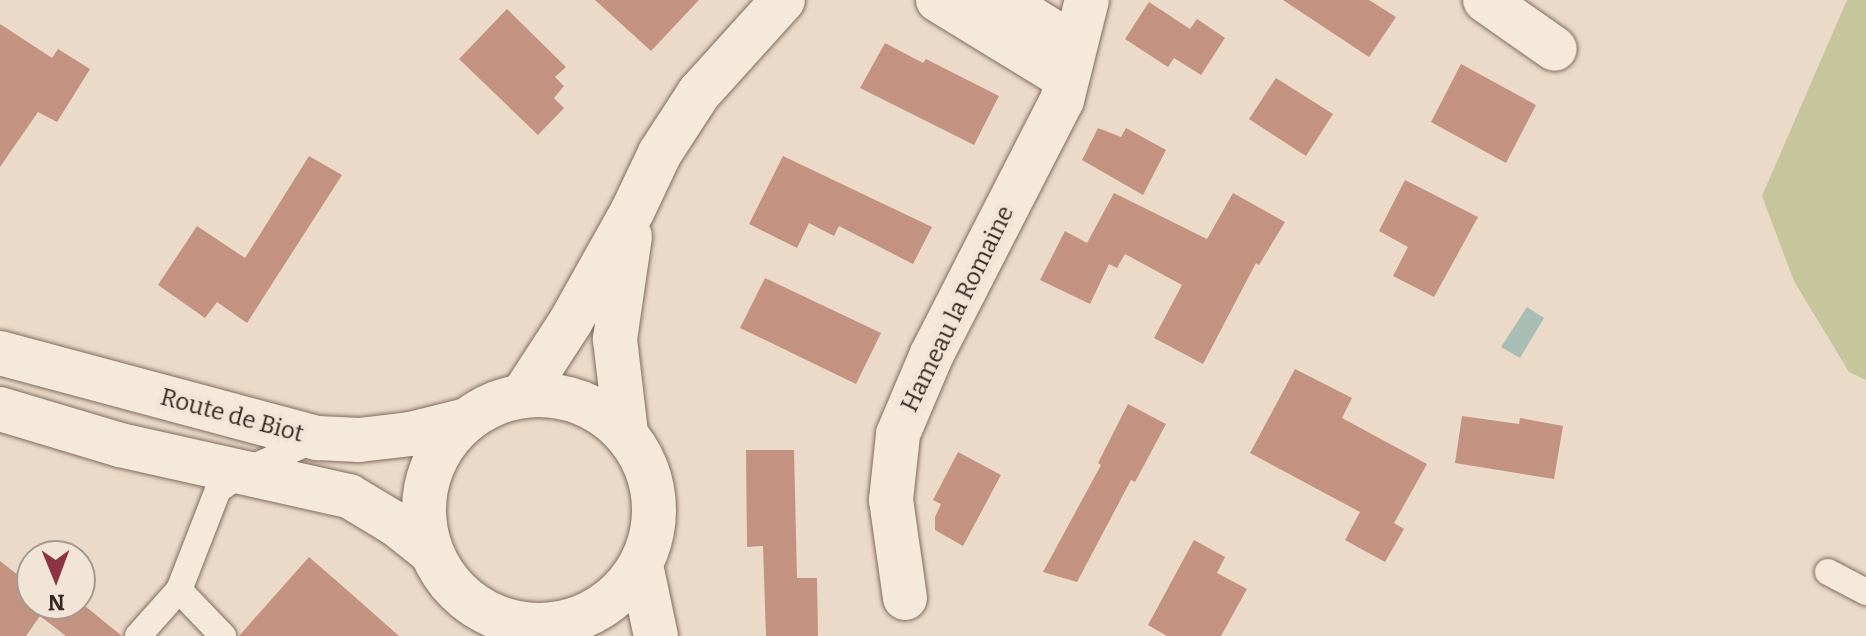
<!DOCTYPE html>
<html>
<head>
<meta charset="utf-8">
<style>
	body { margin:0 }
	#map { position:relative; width:1866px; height:636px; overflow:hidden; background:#eadac7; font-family:Bitter,serif }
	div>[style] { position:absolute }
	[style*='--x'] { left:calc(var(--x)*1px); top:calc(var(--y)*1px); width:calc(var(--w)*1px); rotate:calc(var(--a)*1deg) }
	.green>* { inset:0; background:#c7c59c }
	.water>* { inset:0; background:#a8beb4 }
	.building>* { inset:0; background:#c49281 }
	.roads { filter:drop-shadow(0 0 2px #836c5e) drop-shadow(0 0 2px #836c5e) }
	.lane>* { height:26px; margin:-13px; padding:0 13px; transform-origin:13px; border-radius:13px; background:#f5e9d9 }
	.street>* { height:44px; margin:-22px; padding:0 22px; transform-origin:22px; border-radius:22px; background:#f5e9d9 }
	.secondary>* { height:44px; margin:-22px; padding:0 22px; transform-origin:22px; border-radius:22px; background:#f5e9d9 }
	.secondary>.ring { margin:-22px; padding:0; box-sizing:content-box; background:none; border:44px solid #f5e9d9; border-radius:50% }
	span { translate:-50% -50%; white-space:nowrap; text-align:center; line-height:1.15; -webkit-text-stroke:7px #f2e5d6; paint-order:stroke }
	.street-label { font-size:24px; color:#352720 }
	.north { position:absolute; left:16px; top:540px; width:80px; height:80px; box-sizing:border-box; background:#f2e5d6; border:2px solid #a6998d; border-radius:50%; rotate:179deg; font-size:22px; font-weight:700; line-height:32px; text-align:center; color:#352720 }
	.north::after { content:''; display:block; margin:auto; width:28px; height:36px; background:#8c3442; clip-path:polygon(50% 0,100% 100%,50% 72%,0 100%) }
</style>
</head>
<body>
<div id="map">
	<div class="green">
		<div style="clip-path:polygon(1847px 0,1866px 0,1866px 380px,1849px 372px,1794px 281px,1762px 196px)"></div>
	</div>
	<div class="water">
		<div style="clip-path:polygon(1527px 307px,1544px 318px,1520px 358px,1501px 347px)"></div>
	</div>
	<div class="building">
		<div style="clip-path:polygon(595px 0,699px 0,651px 51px)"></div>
		<div style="clip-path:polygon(1283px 0,1369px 0,1396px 17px,1369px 57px)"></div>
		<div style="clip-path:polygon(1149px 2px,1190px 29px,1197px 19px,1225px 38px,1201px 75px,1174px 58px,1168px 67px,1125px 39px)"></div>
		<div style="clip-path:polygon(507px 9px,566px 67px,555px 77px,564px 86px,554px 98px,564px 108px,538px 135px,459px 59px)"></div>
		<div style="clip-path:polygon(0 24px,52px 58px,58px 49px,90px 69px,57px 122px,38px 112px,0 167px)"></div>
		<div style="clip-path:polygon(885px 43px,923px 63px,926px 59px,999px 96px,974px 145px,860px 88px)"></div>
		<div style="clip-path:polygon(1461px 64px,1536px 105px,1506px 163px,1431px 122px)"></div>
		<div style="clip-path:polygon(1276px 78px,1333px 114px,1306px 156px,1249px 119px)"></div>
		<div style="clip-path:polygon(1098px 128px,1121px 137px,1126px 128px,1166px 150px,1143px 195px,1082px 160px)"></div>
		<div style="clip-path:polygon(309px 156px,342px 175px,247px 323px,217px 302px,205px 318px,158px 285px,197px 226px,245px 258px)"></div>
		<div style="clip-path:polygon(783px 156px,932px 227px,913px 264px,839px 226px,834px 236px,809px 223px,797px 248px,749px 224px)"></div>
		<div style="clip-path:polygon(1405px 180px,1478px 217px,1434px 297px,1393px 276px,1408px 247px,1379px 231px)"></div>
		<div style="clip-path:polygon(1114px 193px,1207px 239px,1233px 193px,1285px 222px,1259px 265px,1256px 263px,1203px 364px,1154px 338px,1182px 285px,1125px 254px,1117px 268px,1109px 264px,1090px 304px,1040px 280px,1065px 231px,1087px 243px)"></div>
		<div style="clip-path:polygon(765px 278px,881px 333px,856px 384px,740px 328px)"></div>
		<div style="clip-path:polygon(1295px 369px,1352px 398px,1342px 418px,1427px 464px,1394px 523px,1404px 529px,1385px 562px,1345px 540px,1360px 512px,1250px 453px)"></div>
		<div style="clip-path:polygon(1128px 404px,1166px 424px,1135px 482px,1131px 480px,1077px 582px,1043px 572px,1101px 465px,1098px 463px)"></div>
		<div style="clip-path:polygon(1462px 416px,1519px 424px,1520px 418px,1563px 426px,1554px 479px,1455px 463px)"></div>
		<div style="clip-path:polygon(746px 450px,794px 450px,797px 578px,817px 578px,818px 636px,766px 636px,763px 546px,747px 547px)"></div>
		<div style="clip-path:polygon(958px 452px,1001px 475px,963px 546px,935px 530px,935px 517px,941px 504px,933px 500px)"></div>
		<div style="clip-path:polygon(1194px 540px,1225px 557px,1217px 573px,1247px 589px,1221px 636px,1167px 636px,1148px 625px)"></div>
		<div style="clip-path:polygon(309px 557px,347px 590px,399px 636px,239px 636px)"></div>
		<div style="clip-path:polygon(0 561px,32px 586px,32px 604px,80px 602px,122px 636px,66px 636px,40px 616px,26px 636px,0 636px)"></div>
	</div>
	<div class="roads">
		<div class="lane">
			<div style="--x:1828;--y:572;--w:43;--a:27.8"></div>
			<div style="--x:179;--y:590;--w:64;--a:46.3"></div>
			<div style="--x:138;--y:636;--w:62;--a:-48.3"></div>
			<div style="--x:179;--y:590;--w:107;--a:-68.7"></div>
			<div style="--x:218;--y:490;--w:31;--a:-36"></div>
			<div style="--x:243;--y:472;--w:82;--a:-24.4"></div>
		</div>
		<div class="street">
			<div style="--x:938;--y:0;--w:150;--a:31.4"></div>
			<div style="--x:1002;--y:0;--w:85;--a:32"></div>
			<div style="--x:1485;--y:0;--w:85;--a:35"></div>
			<div style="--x:905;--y:598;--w:99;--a:-98.1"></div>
			<div style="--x:891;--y:500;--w:66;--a:-83.9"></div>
			<div style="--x:898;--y:434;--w:87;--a:-67"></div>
			<div style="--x:932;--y:354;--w:285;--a:-62.9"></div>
			<div style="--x:1062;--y:100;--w:103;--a:-76"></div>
		</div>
		<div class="secondary">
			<div style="--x:0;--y:353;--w:329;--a:15"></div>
			<div style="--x:318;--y:438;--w:41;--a:2.8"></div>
			<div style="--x:359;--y:440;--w:51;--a:-6.7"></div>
			<div style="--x:410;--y:434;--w:59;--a:-13.8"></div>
			<div style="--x:523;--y:395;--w:88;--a:-57"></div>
			<div style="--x:571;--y:321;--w:127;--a:-60.8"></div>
			<div style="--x:633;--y:210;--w:63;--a:-64.7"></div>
			<div style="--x:660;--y:153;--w:72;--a:-57"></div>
			<div style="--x:699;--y:93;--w:125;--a:-47.9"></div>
			<div class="ring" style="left:424px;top:395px;width:186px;height:186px"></div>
			<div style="--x:0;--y:409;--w:125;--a:16.7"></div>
			<div style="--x:120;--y:445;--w:235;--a:12.6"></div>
			<div style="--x:349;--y:496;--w:56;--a:31.1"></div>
			<div style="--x:397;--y:525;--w:43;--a:38.5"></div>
			<div style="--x:626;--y:433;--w:95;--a:-96.7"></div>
			<div style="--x:615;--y:339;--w:104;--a:-81.7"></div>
			<div style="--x:641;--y:565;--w:73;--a:78.1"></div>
		</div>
	</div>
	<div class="street-label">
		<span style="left:958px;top:309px;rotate:-64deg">Hameau la Romaine</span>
		<span style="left:232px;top:416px;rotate:15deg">Route de Biot</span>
	</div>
	<div class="north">N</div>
</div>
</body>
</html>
